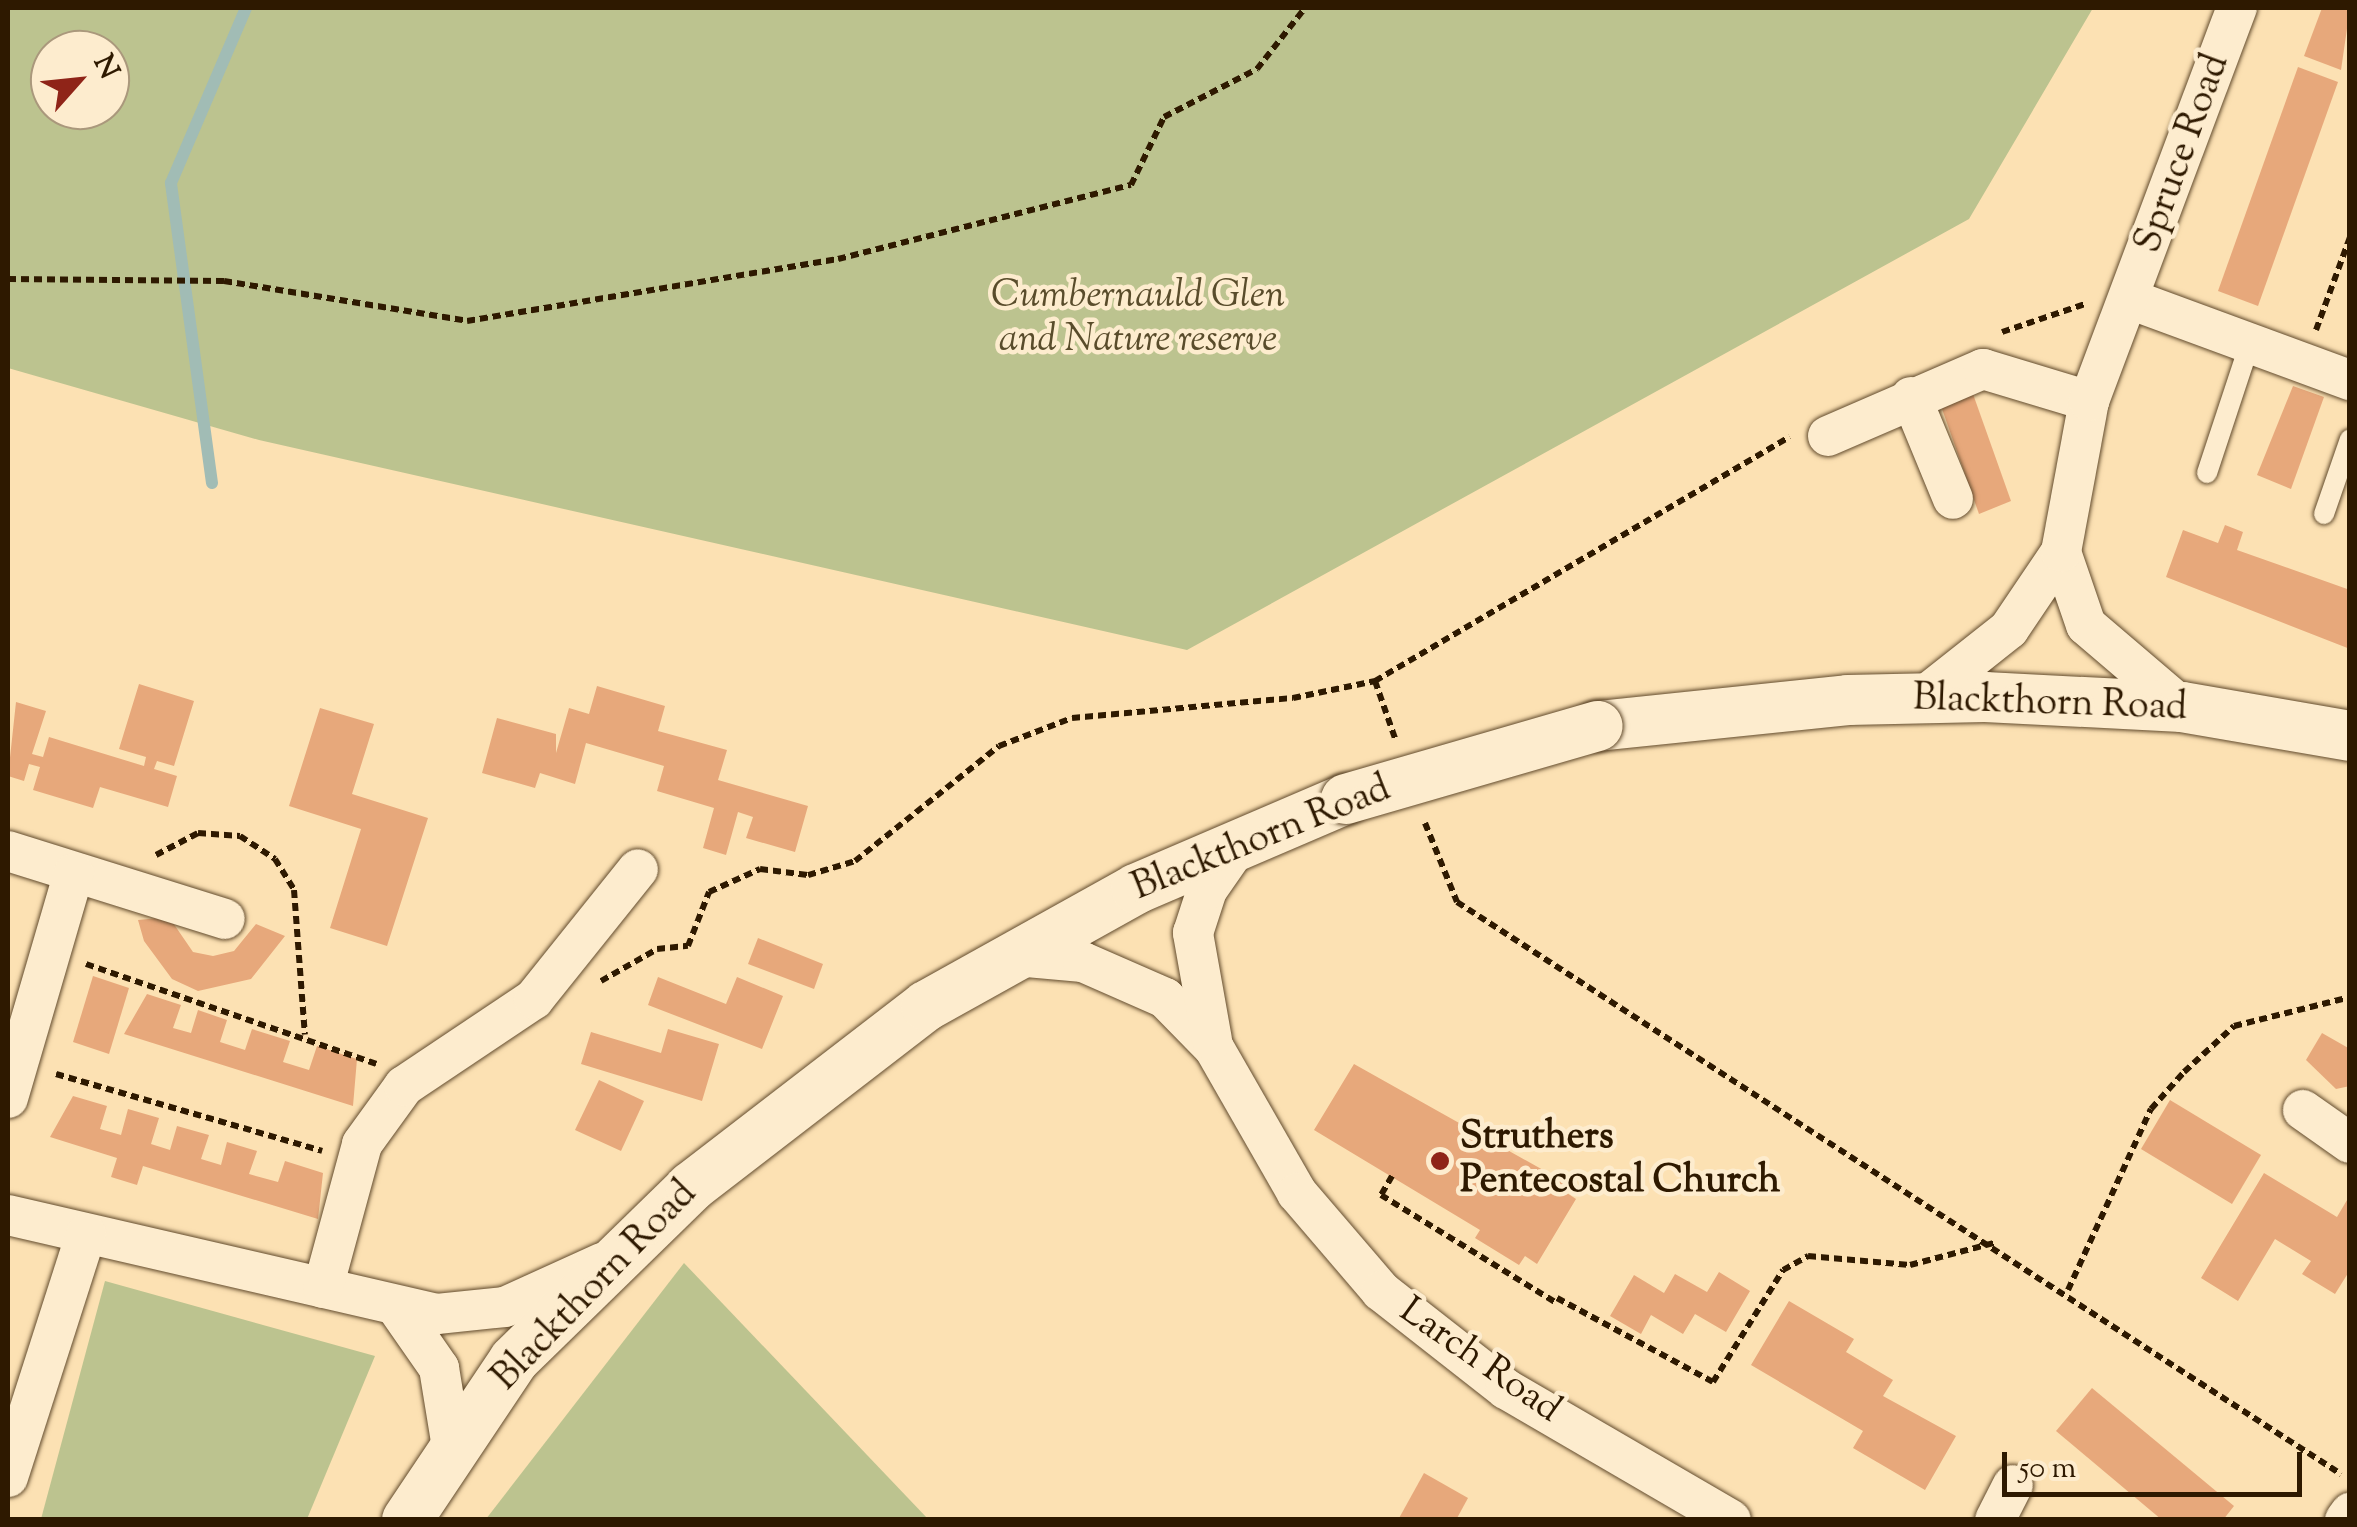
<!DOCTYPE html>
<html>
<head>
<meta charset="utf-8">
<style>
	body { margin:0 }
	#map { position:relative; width:2357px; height:1527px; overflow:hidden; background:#fce1b3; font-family:"Sorts Mill Goudy",serif }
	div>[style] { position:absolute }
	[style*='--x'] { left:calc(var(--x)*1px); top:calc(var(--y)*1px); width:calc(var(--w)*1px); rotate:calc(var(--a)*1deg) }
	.green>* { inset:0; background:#bcc38f }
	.stream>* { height:12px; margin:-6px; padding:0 6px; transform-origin:6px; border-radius:6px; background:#a1bcb5 }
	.building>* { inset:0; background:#e7a87b }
	.path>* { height:6px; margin-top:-3px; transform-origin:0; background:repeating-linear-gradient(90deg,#2e1900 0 8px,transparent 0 13px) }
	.roads { filter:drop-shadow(0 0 2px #624b2d) drop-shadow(0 0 2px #624b2d) }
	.service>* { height:20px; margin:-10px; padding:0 10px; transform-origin:10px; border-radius:10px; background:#fdecce }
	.minor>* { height:40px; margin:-20px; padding:0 20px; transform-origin:20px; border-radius:20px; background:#fdecce }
	.tertiary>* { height:50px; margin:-25px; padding:0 25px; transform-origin:25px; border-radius:25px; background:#fdecce }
	.bridges { filter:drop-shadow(0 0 2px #624b2d) drop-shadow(0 0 2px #624b2d) }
	.tertiary-bridge>* { height:50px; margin:-25px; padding:0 25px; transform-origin:25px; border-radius:25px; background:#fdecce }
	.dots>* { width:28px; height:28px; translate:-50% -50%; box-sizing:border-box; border:5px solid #fdecce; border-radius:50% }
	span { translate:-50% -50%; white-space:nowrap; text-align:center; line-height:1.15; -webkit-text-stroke:9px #fdecce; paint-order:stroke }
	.street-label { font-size:38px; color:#2e1900 }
	.park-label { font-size:38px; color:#594c2b; font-style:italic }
	.poi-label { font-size:38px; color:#2e1900; font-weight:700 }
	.left { translate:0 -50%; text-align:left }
	.frame { position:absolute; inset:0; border:10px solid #2e1900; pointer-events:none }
	.north { position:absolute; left:30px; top:30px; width:100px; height:100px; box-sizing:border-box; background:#fdecce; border:2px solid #aa987c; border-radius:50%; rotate:63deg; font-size:28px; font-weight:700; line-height:40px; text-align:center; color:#2e1900 }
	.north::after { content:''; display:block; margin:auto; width:35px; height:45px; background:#8f2418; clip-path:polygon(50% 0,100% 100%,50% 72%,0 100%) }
	.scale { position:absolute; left:2002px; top:1452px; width:300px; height:45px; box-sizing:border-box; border:5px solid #2e1900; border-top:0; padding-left:12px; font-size:30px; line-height:35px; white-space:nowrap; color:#2e1900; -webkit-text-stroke:8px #fdecce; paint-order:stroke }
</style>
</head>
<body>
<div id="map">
	<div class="green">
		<div style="clip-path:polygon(evenodd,8px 8px,2093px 8px,1969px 219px,1187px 650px,259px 440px,8px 368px,8px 8px,50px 50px,110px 50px,110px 110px,50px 110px,50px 50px)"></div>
		<div style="clip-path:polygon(684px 1263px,928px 1519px,486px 1519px)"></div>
		<div style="clip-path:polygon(105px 1281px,375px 1356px,307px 1519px,41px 1519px)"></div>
	</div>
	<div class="stream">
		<div style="--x:212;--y:483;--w:303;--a:-97.8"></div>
		<div style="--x:171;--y:183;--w:190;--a:-66.8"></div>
	</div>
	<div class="building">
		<div style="clip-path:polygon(2322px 8px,2350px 8px,2341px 70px,2304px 56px)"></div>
		<div style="clip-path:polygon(2298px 67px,2338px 82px,2258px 306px,2218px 291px)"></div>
		<div style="clip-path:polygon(2293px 386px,2324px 397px,2291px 489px,2257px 475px)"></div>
		<div style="clip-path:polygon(1973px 394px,2011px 501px,1979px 514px,1941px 406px)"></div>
		<div style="clip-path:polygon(2225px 525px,2243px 532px,2237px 550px,2350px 590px,2350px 649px,2166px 577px,2183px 530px,2218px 543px)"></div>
		<div style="clip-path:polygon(139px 684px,194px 701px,174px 766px,157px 761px,154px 769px,177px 776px,168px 807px,100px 787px,93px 808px,33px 790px,40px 767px,29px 764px,24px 781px,8px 776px,16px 702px,46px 711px,32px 754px,43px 757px,49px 737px,144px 766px,146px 757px,119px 749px)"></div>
		<div style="clip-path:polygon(597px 686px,665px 706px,658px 731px,727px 750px,718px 780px,808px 806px,795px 852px,746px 838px,753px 817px,738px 812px,726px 855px,703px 848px,714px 808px,657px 791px,664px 766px,586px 743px,575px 784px,540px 773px,535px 788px,482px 773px,497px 718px,556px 734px,556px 753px,569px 708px,589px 714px)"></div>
		<div style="clip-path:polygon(320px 708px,374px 724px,352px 794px,428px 818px,387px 946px,330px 928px,361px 829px,289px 806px)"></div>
		<div style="clip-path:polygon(169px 917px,193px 952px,213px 956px,234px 951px,256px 924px,285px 936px,251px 979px,198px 991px,172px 979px,144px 941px,138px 920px)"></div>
		<div style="clip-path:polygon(758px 938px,823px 964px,814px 989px,748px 964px)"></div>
		<div style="clip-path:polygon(93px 976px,129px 988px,109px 1054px,73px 1042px)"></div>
		<div style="clip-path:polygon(658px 977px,726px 1004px,737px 977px,783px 996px,762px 1049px,648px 1005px)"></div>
		<div style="clip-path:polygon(147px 994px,181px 1005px,173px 1028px,191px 1033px,198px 1010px,227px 1020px,220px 1042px,245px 1050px,252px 1029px,290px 1041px,283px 1062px,309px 1070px,317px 1046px,357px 1059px,353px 1106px,124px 1034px)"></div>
		<div style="clip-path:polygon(668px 1029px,719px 1044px,702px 1101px,581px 1064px,591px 1032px,661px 1053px)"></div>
		<div style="clip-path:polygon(2322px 1033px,2350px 1049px,2350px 1086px,2336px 1089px,2306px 1060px)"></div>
		<div style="clip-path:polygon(1354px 1064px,1568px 1184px,1564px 1191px,1576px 1199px,1537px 1264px,1525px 1256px,1519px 1265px,1475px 1238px,1480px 1230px,1314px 1130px)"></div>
		<div style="clip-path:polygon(599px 1080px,644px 1101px,621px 1151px,575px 1130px)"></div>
		<div style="clip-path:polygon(73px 1096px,107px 1106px,100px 1129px,121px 1135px,128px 1109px,159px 1118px,151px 1144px,170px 1150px,177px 1126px,209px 1135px,201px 1159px,221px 1165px,227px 1142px,257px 1151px,249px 1174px,278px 1182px,285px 1161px,323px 1173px,318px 1219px,143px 1166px,137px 1185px,111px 1177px,117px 1158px,50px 1137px)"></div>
		<div style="clip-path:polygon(2170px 1100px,2261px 1155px,2232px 1204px,2141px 1149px)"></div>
		<div style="clip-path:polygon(2264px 1173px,2337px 1217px,2350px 1195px,2350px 1270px,2335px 1294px,2302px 1274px,2311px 1261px,2275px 1239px,2238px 1301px,2201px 1278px)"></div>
		<div style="clip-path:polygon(1719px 1272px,1750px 1291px,1726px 1332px,1695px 1314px,1683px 1334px,1651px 1315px,1641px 1334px,1610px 1316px,1634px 1275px,1664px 1293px,1675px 1274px,1707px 1292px)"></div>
		<div style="clip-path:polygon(1789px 1301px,1854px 1339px,1846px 1352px,1893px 1380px,1883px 1396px,1956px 1436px,1925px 1490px,1853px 1448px,1863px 1431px,1751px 1365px)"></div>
		<div style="clip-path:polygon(2092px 1388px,2234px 1506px,2223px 1520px,2162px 1520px,2056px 1431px)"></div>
		<div style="clip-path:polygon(1424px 1473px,1468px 1498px,1456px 1520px,1398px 1520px)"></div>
	</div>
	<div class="path">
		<div style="--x:8;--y:279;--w:216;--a:0.5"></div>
		<div style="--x:224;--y:281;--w:246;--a:9.3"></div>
		<div style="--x:467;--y:321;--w:376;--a:-9.5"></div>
		<div style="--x:838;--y:259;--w:302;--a:-14.2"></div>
		<div style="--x:1131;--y:185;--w:76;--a:-64.1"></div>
		<div style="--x:1164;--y:117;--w:105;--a:-27.3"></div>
		<div style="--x:1257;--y:69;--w:78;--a:-51.8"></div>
		<div style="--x:2316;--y:330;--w:99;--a:-69.9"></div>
		<div style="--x:2002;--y:332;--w:88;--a:-18.6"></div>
		<div style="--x:1375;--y:681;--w:64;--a:70.7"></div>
		<div style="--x:1425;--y:823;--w:85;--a:67.9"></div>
		<div style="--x:1457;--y:902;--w:1053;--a:32.91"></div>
		<div style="--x:156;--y:855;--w:47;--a:-27.6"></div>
		<div style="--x:198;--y:833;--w:42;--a:4.1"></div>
		<div style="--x:240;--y:836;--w:42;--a:33.3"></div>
		<div style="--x:275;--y:859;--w:36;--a:58"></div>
		<div style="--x:294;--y:890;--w:145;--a:85.7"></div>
		<div style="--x:86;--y:964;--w:307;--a:19"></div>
		<div style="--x:601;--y:981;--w:64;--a:-29.7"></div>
		<div style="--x:657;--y:949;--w:31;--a:-6"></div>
		<div style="--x:688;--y:946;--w:58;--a:-68.7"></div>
		<div style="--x:709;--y:892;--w:56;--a:-24.3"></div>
		<div style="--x:760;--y:869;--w:48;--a:7.1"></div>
		<div style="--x:808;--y:875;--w:49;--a:-16.6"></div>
		<div style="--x:855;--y:861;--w:184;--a:-38.6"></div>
		<div style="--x:999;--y:746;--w:78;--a:-21"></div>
		<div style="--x:1072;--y:718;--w:222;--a:-5.2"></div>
		<div style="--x:1293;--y:698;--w:84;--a:-11.7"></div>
		<div style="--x:1375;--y:681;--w:481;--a:-30.5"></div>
		<div style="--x:56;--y:1074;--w:277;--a:16.1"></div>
		<div style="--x:1392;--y:1176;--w:22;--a:120"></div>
		<div style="--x:1381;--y:1195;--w:204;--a:31.6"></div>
		<div style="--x:2068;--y:1290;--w:199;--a:-65.4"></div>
		<div style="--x:2151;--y:1109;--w:50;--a:-48.3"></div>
		<div style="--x:2184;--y:1072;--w:68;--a:-42.6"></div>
		<div style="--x:2234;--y:1026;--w:120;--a:-14"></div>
		<div style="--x:1557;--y:1298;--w:177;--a:28.3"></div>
		<div style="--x:1713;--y:1382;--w:132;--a:-58"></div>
		<div style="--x:1783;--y:1270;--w:29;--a:-29"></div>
		<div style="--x:1808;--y:1256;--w:102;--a:5"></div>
		<div style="--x:1910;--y:1265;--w:87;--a:-14.7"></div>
	</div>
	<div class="roads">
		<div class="service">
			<div style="--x:2207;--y:473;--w:137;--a:-71.7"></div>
			<div style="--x:2324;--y:514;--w:79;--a:-70.9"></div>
		</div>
		<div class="minor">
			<div style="--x:2132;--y:300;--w:232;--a:20.2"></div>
			<div style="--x:1911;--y:397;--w:110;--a:67.6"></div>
			<div style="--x:1828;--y:436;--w:169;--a:-23.4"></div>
			<div style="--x:1983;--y:369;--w:111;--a:16.8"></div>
			<div style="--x:1922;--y:698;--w:111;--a:-38.4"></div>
			<div style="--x:2009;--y:629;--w:93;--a:-56"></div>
			<div style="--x:2182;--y:707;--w:126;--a:-139.5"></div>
			<div style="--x:2086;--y:625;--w:77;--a:-108.9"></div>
			<div style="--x:2061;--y:552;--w:154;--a:-79.5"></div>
			<div style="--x:2089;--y:401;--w:420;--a:-69.4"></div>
			<div style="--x:8;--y:851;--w:227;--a:17.4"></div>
			<div style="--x:1016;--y:956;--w:67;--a:5.1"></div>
			<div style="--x:1083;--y:962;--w:90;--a:23.7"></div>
			<div style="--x:1165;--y:998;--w:70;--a:45.6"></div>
			<div style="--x:1214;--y:1048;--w:167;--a:60.2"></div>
			<div style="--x:1297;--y:1193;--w:129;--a:49.4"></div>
			<div style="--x:1381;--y:1291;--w:159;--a:38.1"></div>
			<div style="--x:1506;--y:1389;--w:260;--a:30.2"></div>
			<div style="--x:1212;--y:1040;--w:109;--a:-100.1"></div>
			<div style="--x:1193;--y:933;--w:45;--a:-72"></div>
			<div style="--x:1207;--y:890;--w:56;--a:-55.2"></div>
			<div style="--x:8;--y:1098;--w:234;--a:-73.7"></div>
			<div style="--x:2303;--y:1110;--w:57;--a:35.1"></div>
			<div style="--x:8;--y:1215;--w:440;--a:13"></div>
			<div style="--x:437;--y:1314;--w:68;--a:-5.9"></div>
			<div style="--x:505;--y:1307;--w:107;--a:-24.4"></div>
			<div style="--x:323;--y:1288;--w:149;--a:-74.8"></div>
			<div style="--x:362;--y:1144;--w:72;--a:-54.1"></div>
			<div style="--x:404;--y:1086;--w:156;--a:-33.8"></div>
			<div style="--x:534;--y:999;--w:166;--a:-51.3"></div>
			<div style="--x:398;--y:1309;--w:72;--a:55.2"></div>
			<div style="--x:439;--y:1368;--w:80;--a:80.7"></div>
			<div style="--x:8;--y:1477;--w:255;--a:-72.2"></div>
			<div style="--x:1995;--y:1520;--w:39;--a:-63"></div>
			<div style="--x:2345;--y:1520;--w:9;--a:-54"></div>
		</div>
		<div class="tertiary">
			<div style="--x:1598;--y:726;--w:251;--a:-5.9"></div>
			<div style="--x:1848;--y:700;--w:137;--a:-1.3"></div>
			<div style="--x:1985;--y:697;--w:197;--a:2.9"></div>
			<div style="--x:2182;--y:707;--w:170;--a:9.8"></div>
			<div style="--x:407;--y:1520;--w:192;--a:-56.2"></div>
			<div style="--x:514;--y:1360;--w:248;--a:-44.3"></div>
			<div style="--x:691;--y:1187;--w:297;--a:-37.6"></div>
			<div style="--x:926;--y:1006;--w:240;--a:-29.1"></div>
			<div style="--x:1136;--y:889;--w:228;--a:-23.2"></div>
		</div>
	</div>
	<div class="bridges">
		<div class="tertiary-bridge">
			<div style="--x:1346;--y:799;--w:262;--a:-16.2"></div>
		</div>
	</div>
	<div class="dots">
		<div style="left:1440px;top:1161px;background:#8f2418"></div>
	</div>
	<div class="street-label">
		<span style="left:2184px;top:154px;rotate:-70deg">Spruce Road</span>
		<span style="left:2050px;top:705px;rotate:2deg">Blackthorn Road</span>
		<span style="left:1262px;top:840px;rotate:-22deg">Blackthorn Road</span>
		<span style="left:596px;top:1287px;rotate:-46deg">Blackthorn Road</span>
		<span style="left:1479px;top:1362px;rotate:35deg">Larch Road</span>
	</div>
	<div class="park-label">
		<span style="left:1138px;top:320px">Cumbernauld Glen<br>and Nature reserve</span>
	</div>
	<div class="poi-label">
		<span class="left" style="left:1460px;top:1161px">Struthers<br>Pentecostal Church</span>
	</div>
	<div class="frame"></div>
	<div class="north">N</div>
	<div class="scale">50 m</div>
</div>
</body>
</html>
